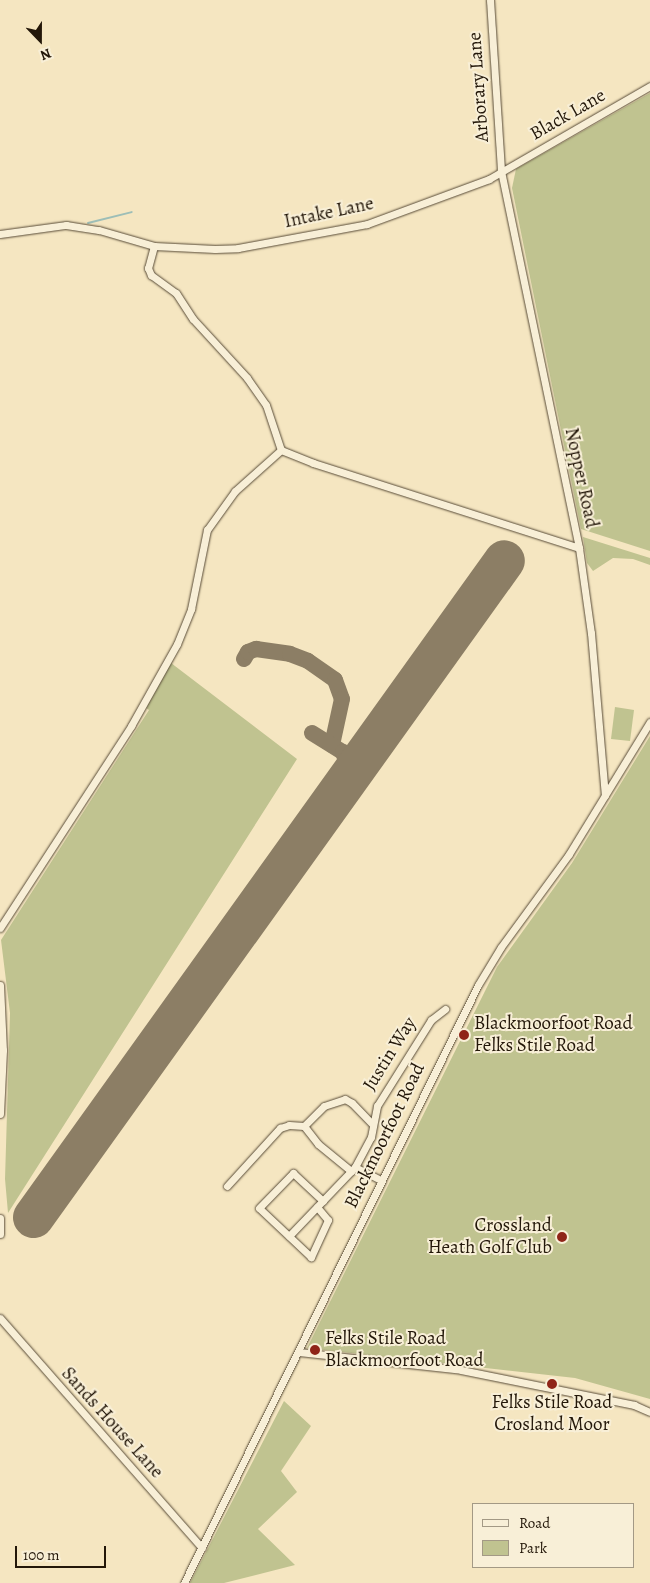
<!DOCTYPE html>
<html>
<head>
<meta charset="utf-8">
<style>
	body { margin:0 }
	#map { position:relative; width:650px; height:1583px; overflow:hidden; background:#f5e6c1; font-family:Alegreya,serif }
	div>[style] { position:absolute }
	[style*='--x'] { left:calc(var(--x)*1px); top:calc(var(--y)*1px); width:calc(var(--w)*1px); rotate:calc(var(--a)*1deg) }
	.green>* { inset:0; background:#c0c390 }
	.stream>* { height:2px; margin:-1px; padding:0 1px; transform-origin:1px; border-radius:1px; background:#9dbeb7 }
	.taxiway>* { height:16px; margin:-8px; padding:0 8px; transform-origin:8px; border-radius:8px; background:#8c7e65 }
	.runway>* { height:41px; margin:-20.5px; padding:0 20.5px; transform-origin:20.5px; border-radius:20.5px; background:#8c7e65 }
	.roads { filter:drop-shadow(0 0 1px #584b37) drop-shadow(0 0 1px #584b37) }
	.minor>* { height:7px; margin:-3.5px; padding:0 3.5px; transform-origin:3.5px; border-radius:3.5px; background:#f8efd7 }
	.dots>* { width:14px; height:14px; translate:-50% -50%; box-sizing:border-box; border:2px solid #f8efd7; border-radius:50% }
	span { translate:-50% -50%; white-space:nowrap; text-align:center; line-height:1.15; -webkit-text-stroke:4px #f8efd7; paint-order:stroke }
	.street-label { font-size:19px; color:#231709 }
	.poi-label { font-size:19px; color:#231709 }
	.left { translate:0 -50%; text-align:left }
	.right { translate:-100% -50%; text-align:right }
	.legend { position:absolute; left:472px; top:1503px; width:162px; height:65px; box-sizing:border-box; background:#f8efd7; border:1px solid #a39985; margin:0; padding:6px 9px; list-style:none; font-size:15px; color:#231709 }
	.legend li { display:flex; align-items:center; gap:10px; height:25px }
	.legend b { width:25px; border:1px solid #a39985 }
	.north { position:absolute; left:15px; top:15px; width:50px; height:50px; -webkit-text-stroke:4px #f8efd7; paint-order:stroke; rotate:158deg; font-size:14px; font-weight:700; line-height:20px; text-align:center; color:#231709 }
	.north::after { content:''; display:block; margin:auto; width:18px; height:22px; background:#231709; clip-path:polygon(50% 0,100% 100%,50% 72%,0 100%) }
	.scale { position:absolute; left:15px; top:1546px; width:91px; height:22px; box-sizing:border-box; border:2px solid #231709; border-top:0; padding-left:6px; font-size:15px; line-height:18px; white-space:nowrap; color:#231709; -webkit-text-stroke:4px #f8efd7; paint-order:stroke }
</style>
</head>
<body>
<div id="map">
	<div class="green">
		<div style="clip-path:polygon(650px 93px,650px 551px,581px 529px,512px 188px,516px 169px)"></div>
		<div style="clip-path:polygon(583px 537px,650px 558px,650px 565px,633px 559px,613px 558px,593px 571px,587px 563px)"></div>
		<div style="clip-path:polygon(171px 663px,297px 759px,8px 1213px,5px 1179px,10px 1013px,1px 940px,149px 710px,146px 708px)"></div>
		<div style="clip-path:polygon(615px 707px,634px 710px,630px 741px,611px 739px)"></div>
		<div style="clip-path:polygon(650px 736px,650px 1399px,575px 1378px,307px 1348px,497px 967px,572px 863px)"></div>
		<div style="clip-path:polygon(284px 1401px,311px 1426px,281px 1471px,297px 1492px,258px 1529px,295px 1565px,224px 1583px,190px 1583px)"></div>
	</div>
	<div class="stream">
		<div style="--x:88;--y:223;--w:45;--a:-14"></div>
	</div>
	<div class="taxiway">
		<div style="--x:244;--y:659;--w:8;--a:-60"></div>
		<div style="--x:248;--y:652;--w:9;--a:-21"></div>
		<div style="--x:256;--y:649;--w:34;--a:8"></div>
		<div style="--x:290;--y:654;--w:19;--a:21"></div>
		<div style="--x:308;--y:661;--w:33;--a:35"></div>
		<div style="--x:335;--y:680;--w:20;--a:70"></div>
		<div style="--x:342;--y:699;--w:47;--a:102.3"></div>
		<div style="--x:312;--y:733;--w:36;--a:32"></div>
		<div style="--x:343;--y:752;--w:9;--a:72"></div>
		<div style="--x:346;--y:761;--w:26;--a:101"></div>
	</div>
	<div class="runway">
		<div style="--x:33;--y:1217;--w:808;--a:-54.36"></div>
	</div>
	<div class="roads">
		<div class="minor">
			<div style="--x:490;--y:0;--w:171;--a:86.3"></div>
			<div style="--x:501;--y:171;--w:385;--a:78.3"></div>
			<div style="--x:579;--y:548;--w:86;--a:82"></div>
			<div style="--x:591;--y:633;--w:163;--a:85.1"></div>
			<div style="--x:0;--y:234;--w:67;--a:-7.8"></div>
			<div style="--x:66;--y:225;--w:33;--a:9"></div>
			<div style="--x:99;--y:230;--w:57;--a:16.2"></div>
			<div style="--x:154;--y:246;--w:61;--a:2.8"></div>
			<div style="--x:215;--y:249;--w:23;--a:-2"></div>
			<div style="--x:238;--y:248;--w:131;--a:-10.5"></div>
			<div style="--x:367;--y:224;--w:130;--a:-20.2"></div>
			<div style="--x:489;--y:179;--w:186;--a:-30"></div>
			<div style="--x:154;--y:246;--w:23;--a:105"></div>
			<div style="--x:148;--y:268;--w:8;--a:67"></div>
			<div style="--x:151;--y:275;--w:31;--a:36"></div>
			<div style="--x:176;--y:293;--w:31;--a:57"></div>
			<div style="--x:193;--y:319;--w:80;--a:47.5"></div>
			<div style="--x:247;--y:378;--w:33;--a:55"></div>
			<div style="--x:266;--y:405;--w:47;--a:71.6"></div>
			<div style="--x:281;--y:450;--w:35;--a:22"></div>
			<div style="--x:313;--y:463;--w:279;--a:17.7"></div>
			<div style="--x:0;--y:928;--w:241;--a:-57"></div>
			<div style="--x:131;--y:726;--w:94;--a:-60.7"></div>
			<div style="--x:177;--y:644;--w:38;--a:-68"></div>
			<div style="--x:191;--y:609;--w:81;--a:-78.6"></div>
			<div style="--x:207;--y:530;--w:48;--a:-54.3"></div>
			<div style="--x:235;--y:491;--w:62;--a:-41.7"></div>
			<div style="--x:0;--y:985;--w:65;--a:87.4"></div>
			<div style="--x:3;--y:1050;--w:64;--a:92.7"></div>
			<div style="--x:304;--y:1126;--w:28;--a:-45"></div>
			<div style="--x:324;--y:1106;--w:22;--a:-18"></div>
			<div style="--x:345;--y:1099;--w:8;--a:30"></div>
			<div style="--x:352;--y:1103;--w:29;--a:46"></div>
			<div style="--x:304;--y:1126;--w:23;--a:52"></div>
			<div style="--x:318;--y:1144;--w:43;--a:39.3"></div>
			<div style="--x:355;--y:1167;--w:28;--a:27"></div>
			<div style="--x:227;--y:1186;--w:79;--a:-47.6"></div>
			<div style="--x:280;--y:1128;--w:9;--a:-18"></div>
			<div style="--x:289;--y:1125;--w:15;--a:4"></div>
			<div style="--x:317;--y:1207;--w:17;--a:50"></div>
			<div style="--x:328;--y:1220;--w:41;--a:114.7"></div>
			<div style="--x:311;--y:1257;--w:71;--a:-136.7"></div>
			<div style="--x:259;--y:1208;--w:49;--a:-45.8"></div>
			<div style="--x:293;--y:1173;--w:41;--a:43"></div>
			<div style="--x:0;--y:1218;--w:16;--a:90"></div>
			<div style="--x:289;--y:1236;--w:95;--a:-46.3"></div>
			<div style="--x:355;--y:1167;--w:34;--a:-62"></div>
			<div style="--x:371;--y:1137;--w:32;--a:-79"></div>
			<div style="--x:377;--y:1106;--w:102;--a:-57.9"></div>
			<div style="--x:431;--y:1020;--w:18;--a:-38"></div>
			<div style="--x:0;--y:1318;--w:306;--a:48.7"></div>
			<div style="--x:299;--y:1352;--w:163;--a:6.3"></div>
			<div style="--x:461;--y:1370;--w:177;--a:11.4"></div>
			<div style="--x:634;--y:1405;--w:17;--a:24"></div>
			<div style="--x:184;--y:1583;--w:666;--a:-63.82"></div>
			<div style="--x:478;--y:985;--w:44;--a:-58.8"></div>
			<div style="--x:501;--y:947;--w:115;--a:-53.8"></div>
			<div style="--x:569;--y:854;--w:155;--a:-58.5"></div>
		</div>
	</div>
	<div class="dots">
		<div style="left:464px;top:1035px;background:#8f2418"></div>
		<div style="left:562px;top:1237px;background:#8f2418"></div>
		<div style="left:315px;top:1350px;background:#8f2418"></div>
		<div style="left:552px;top:1384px;background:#8f2418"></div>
	</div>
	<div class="street-label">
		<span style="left:479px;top:87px;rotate:-94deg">Arborary Lane</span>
		<span style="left:568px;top:115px;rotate:-30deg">Black Lane</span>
		<span style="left:329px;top:213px;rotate:-12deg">Intake Lane</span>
		<span style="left:581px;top:478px;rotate:78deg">Nopper Road</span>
		<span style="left:390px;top:1054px;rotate:-58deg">Justin Way</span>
		<span style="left:385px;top:1136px;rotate:-64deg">Blackmoorfoot Road</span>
		<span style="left:112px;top:1423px;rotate:48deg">Sands House Lane</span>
	</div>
	<div class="poi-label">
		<span class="left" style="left:474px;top:1035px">Blackmoorfoot Road<br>Felks Stile Road</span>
		<span class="right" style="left:552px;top:1237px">Crossland<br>Heath Golf Club</span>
		<span class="left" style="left:325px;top:1350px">Felks Stile Road<br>Blackmoorfoot Road</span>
		<span style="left:552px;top:1414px">Felks Stile Road<br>Crosland Moor</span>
	</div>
	<ul class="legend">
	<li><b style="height:6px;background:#f8efd7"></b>Road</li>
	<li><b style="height:14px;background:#c0c390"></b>Park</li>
	</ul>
	<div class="north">N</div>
	<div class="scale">100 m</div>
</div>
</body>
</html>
